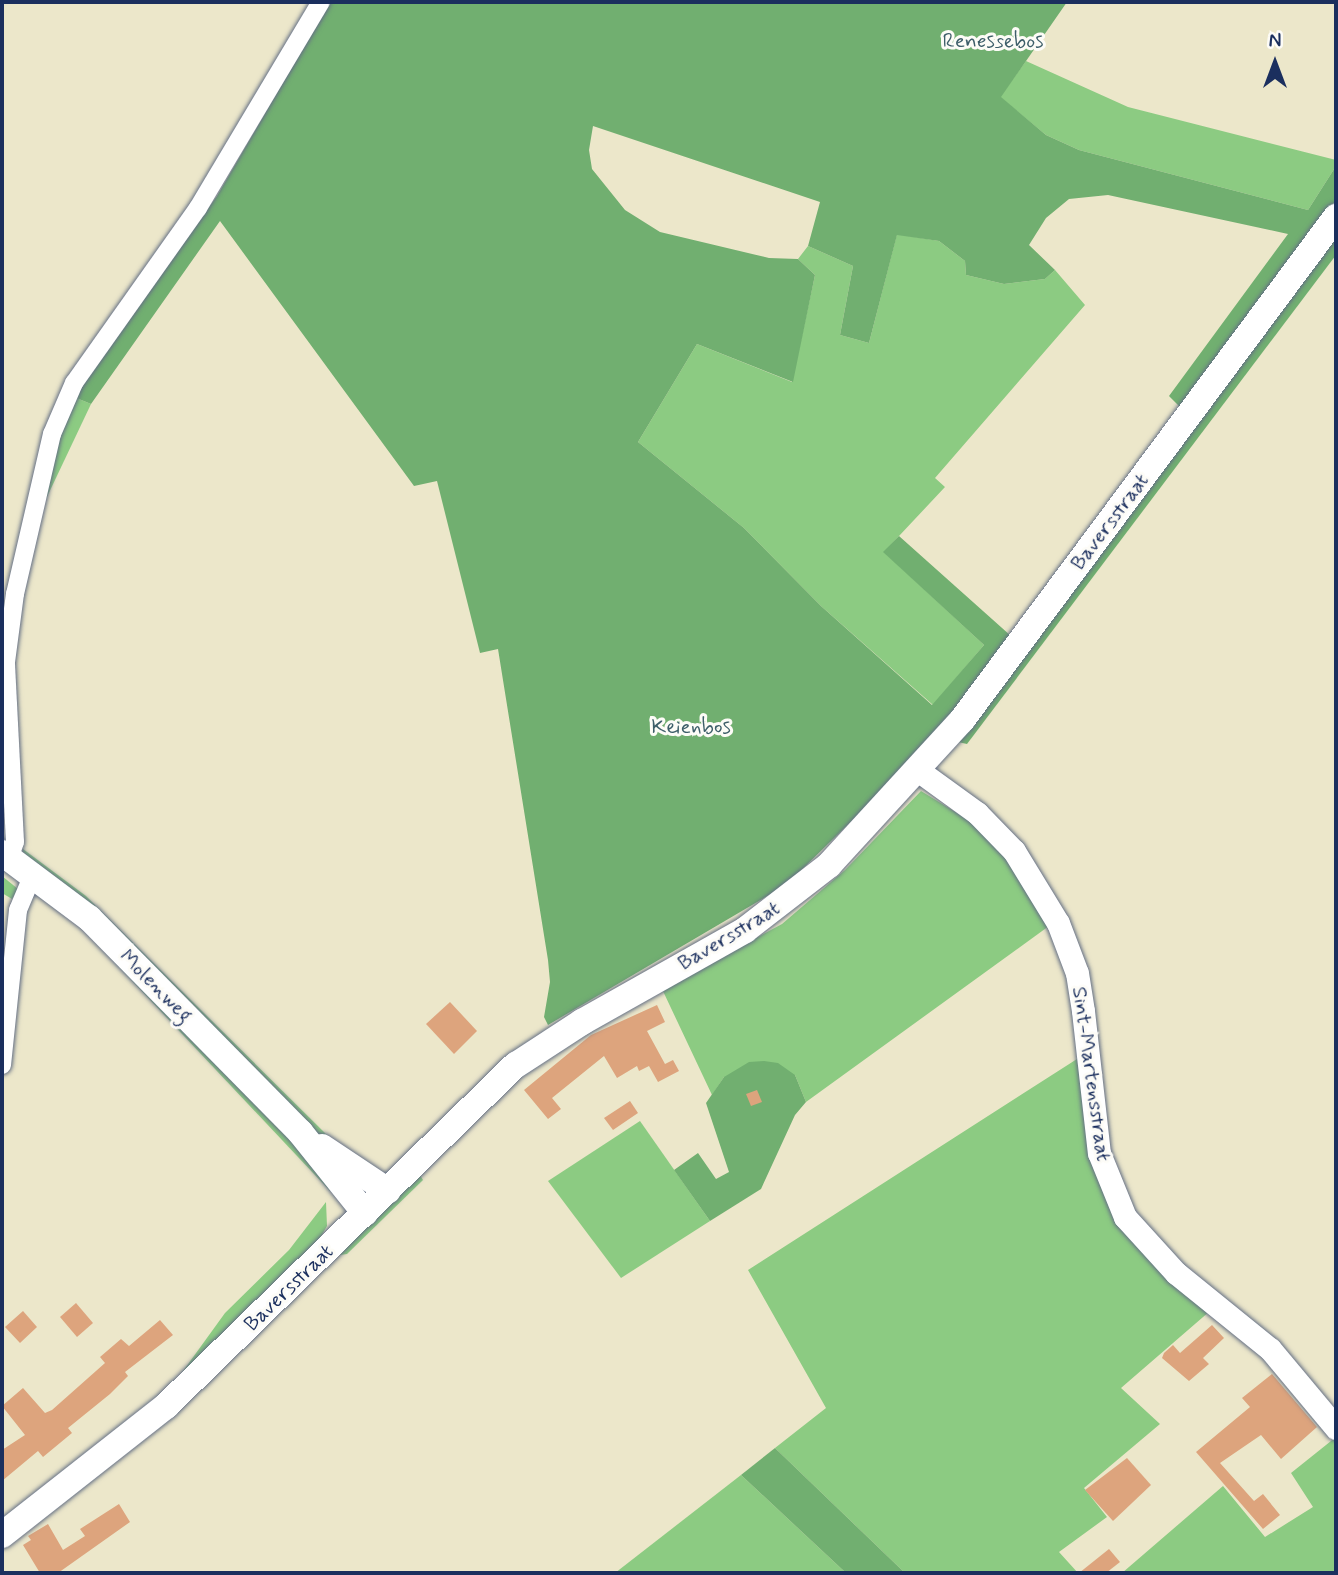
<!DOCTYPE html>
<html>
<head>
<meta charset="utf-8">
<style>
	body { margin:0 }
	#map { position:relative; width:1338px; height:1575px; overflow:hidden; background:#ece7ca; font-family:Mynerve,sans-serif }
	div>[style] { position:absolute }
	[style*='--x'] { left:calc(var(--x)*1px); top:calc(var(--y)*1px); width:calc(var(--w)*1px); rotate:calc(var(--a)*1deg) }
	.green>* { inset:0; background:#8ccb82 }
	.forest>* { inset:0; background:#71af70 }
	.building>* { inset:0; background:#dda47d }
	.roads { filter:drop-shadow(0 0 2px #646f84) drop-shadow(0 0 2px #646f84) }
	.minor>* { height:18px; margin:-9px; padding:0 9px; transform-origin:9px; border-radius:9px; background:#fff }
	.tertiary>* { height:23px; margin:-11.5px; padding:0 11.5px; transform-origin:11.5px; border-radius:11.5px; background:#fff }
	.secondary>* { height:26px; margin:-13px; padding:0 13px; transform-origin:13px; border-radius:13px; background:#fff }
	span { translate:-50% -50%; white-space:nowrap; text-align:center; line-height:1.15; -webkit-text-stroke:6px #fdfcf7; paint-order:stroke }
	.park-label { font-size:21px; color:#3d5e69 }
	.street-label { font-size:21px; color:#1b2f5e }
	.frame { position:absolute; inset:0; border:4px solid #1b2f5e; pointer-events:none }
	.north { position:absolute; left:1240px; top:28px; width:70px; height:70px; -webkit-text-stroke:5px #fdfcf7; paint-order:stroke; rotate:0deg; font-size:19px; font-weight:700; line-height:28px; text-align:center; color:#1b2f5e }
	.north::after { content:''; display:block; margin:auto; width:24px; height:32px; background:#1b2f5e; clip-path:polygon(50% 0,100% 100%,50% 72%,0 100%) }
</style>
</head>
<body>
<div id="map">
	<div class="green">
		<div style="clip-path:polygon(1026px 61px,1128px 107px,1336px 160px,1336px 166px,1308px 210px,1079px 150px,1046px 135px,1000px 97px)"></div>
		<div style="clip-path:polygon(897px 234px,939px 241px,965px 261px,966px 275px,1004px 284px,1045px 279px,1055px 270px,1085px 305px,935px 478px,945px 487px,884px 552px,984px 645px,933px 705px,821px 606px,744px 528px,638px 442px,697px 344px,792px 382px,815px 275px,798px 259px,808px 246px,853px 266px,840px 335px,869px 343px)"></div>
		<div style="clip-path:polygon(74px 397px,91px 404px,37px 518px,49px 464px)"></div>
		<div style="clip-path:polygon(921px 791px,975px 824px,1019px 873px,1049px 926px,806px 1102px,795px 1075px,724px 1077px,712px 1095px,662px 989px,782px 924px,845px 870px)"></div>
		<div style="clip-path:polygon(23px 849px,86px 896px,332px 1140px,329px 1145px,22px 855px)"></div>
		<div style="clip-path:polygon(2px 876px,18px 889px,12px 899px,2px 893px)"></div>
		<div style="clip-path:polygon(54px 898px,291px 1136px,334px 1188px,330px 1191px)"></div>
		<div style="clip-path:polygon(1077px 1059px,1094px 1169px,1210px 1311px,1121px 1388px,1160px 1424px,1084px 1488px,1107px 1517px,1059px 1552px,1078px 1573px,905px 1573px,775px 1448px,826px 1408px,748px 1270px)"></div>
		<div style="clip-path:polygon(640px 1121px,710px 1221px,621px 1278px,548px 1181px)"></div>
		<div style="clip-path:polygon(418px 1172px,423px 1180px,347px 1254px,340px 1255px)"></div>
		<div style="clip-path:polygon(326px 1202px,327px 1226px,319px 1240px,178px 1378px,225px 1313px,289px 1250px)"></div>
		<div style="clip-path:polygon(1336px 1437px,1336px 1573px,1122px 1573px,1223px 1486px,1265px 1537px,1313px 1507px,1291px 1473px)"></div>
		<div style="clip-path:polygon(741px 1475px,846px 1573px,615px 1573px)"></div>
	</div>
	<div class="forest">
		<div style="clip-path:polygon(330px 2px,1067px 2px,1001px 97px,1046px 135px,1079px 150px,1308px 210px,1336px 166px,1336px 200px,1181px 408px,1169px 396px,1288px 234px,1108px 195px,1069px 199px,1046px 218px,1029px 245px,1055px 270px,1045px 279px,1004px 284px,966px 275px,965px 261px,939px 241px,897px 235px,869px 343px,840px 335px,853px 266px,808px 246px,820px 202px,593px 126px,589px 150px,592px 169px,625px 210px,660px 232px,769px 258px,798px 259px,815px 275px,793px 382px,697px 344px,638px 442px,744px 528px,821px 606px,932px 705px,984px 645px,883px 552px,899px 536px,1011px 636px,916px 758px,786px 885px,548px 1025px,544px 1017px,550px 982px,548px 960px,498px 649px,480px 653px,437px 481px,414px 486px,220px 221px,91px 404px,74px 397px,217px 196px)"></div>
		<div style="clip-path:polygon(1336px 236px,1336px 255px,967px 744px,958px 742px)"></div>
		<div style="clip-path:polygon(764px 1061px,778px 1063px,795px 1075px,806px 1102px,795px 1115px,761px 1189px,710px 1221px,674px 1170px,698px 1153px,716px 1179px,729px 1172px,706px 1103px,724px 1077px,749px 1062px)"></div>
		<div style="clip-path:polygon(775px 1448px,905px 1573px,846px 1573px,741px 1475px)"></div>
	</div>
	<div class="building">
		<div style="clip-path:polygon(450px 1002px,477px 1031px,454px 1054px,426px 1024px)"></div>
		<div style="clip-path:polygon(657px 1005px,665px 1022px,647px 1031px,665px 1064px,673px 1060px,679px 1071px,658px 1082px,649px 1066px,639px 1071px,637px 1066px,617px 1078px,604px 1056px,552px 1098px,561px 1109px,548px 1119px,524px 1090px,591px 1035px)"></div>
		<div style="clip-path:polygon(757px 1090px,762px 1102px,751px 1106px,746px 1094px)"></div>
		<div style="clip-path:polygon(630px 1101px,638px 1113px,613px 1130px,604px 1118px)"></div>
		<div style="clip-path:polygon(76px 1303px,93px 1323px,77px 1337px,60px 1317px)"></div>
		<div style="clip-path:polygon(23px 1311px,37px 1327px,20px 1343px,5px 1327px)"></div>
		<div style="clip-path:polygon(160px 1320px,173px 1335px,125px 1372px,128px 1376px,110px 1394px,68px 1428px,72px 1433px,43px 1457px,38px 1451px,2px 1481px,2px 1450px,25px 1435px,2px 1406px,23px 1388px,45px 1413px,52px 1410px,105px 1363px,100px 1357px,121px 1339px,129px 1346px)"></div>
		<div style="clip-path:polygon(1212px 1325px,1224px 1338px,1203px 1358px,1209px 1364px,1189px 1381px,1162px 1358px,1164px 1353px,1173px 1345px,1180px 1353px)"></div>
		<div style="clip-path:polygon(1272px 1374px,1317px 1427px,1281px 1459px,1261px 1435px,1220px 1463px,1254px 1501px,1263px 1494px,1280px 1515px,1263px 1529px,1196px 1452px,1250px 1407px,1242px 1398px)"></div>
		<div style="clip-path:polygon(1127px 1458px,1151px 1485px,1113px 1521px,1085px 1490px)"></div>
		<div style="clip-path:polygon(119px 1504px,130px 1522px,58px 1573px,40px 1573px,23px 1545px,31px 1540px,28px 1536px,48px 1524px,63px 1550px,85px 1536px,80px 1529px)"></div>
		<div style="clip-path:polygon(1109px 1549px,1120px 1562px,1106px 1573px,1079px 1573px)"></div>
	</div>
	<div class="roads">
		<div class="minor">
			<div style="--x:10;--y:857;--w:16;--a:-72"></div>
			<div style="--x:15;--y:842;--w:180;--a:-92.9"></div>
			<div style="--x:6;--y:662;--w:69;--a:-82.5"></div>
			<div style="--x:15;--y:594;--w:164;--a:-77"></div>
			<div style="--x:52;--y:434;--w:56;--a:-66.7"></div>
			<div style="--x:74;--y:383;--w:214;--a:-54.7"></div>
			<div style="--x:198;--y:208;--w:240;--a:-59.2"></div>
			<div style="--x:2;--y:1065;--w:156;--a:-84.1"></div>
			<div style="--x:18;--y:910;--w:41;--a:-67.2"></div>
		</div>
		<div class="tertiary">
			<div style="--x:919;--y:771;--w:72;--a:35.9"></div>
			<div style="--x:977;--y:813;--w:53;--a:45.8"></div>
			<div style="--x:1014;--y:851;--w:84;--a:58.6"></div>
			<div style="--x:1058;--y:923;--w:53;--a:69.2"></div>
			<div style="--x:1077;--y:973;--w:38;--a:81"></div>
			<div style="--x:1083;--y:1011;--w:143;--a:83.6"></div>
			<div style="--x:1099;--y:1153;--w:69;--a:67.9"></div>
			<div style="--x:1125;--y:1217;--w:76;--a:47.7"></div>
			<div style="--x:1176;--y:1273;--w:121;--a:39"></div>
			<div style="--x:1270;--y:1349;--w:103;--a:50.1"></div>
		</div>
		<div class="secondary">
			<div style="--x:2;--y:853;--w:109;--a:36.8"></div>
			<div style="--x:89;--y:918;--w:301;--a:45.4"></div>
			<div style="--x:300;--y:1132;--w:104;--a:51.3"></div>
			<div style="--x:322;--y:1147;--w:79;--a:33.7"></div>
			<div style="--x:2;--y:1535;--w:209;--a:-38.2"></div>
			<div style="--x:166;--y:1406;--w:489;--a:-44.3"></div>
			<div style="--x:516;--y:1065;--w:79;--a:-33.1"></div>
			<div style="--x:582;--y:1022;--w:187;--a:-29.4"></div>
			<div style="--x:745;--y:930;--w:106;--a:-37.7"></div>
			<div style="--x:829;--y:865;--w:197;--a:-47.5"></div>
			<div style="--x:962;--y:720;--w:627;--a:-53.37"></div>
		</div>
	</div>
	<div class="park-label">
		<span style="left:993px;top:41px">Renessebos</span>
		<span style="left:691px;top:727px">Keienbos</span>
	</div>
	<div class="street-label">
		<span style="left:1110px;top:522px;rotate:-53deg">Baversstraat</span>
		<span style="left:729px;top:936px;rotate:-31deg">Baversstraat</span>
		<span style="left:156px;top:986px;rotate:45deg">Molenweg</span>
		<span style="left:1091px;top:1074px;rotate:82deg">Sint-Martensstraat</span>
		<span style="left:289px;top:1288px;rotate:-44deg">Baversstraat</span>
	</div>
	<div class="frame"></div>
	<div class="north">N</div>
</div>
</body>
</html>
